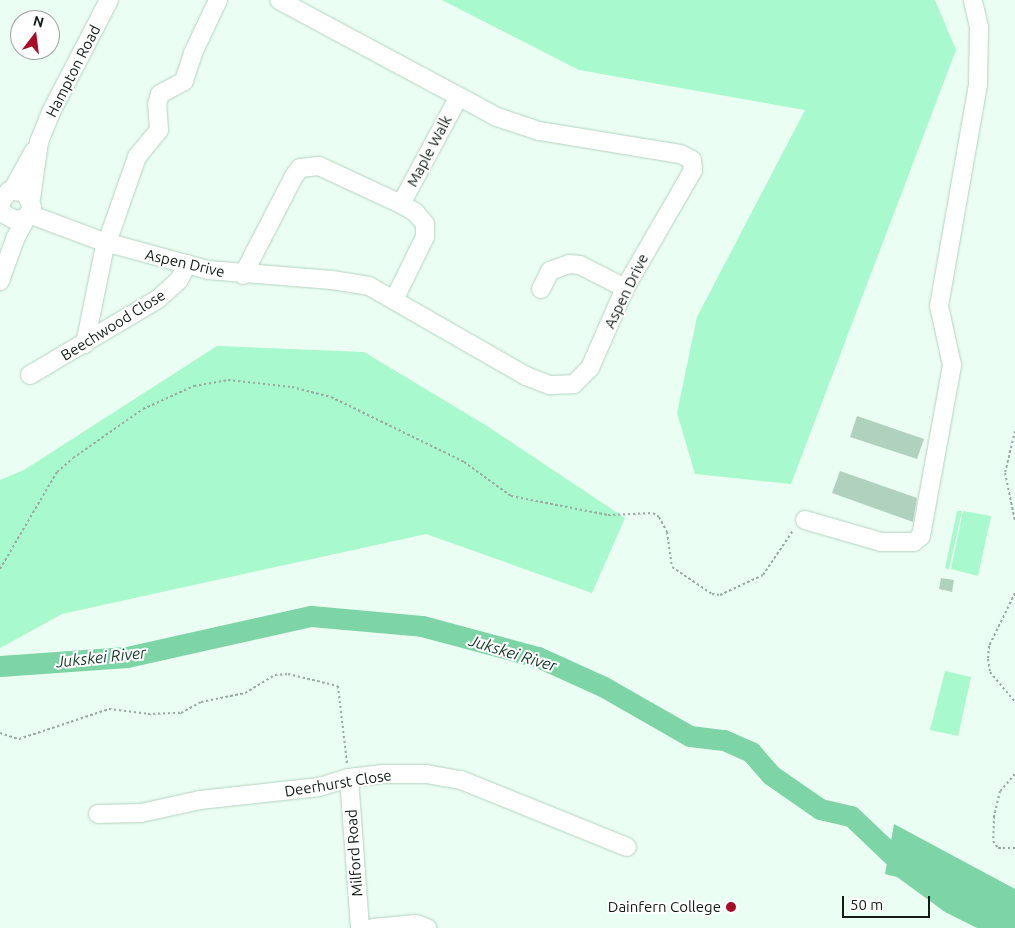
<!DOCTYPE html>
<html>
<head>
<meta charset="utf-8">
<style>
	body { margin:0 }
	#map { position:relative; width:1015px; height:928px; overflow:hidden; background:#ebfef3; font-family:Ubuntu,sans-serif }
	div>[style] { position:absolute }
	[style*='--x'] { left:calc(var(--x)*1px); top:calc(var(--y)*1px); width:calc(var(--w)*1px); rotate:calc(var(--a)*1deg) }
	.green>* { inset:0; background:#a9f9ce }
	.water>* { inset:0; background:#7dd4a7 }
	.river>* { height:21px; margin:-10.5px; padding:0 10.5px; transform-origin:10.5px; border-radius:10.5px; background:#7dd4a7 }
	.building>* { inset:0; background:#b1d1bf }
	.path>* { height:2px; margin-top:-1px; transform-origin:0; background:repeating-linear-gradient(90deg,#9aaaa1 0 2.5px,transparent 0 5px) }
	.roads { filter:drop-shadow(0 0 1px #b3d2c0) drop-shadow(0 0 1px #b3d2c0) }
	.minor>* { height:18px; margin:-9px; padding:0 9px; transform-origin:9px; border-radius:9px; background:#fff }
	.dots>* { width:14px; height:14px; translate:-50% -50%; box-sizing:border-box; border:2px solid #fff; border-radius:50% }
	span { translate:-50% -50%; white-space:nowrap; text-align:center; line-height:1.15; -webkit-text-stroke:4px #fff; paint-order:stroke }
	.street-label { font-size:15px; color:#101c15 }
	.poi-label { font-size:15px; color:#101c15 }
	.right { translate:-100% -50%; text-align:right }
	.water-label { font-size:16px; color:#163c29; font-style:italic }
	.north { position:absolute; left:10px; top:10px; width:50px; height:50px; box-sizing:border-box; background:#fff; border:1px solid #9fa4a1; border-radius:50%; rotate:15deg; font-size:14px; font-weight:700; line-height:20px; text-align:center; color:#101c15 }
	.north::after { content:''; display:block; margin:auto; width:18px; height:22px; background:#a60d29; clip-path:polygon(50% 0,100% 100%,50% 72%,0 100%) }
	.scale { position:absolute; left:842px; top:896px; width:88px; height:22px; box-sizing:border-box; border:2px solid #101c15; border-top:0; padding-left:6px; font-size:15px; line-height:18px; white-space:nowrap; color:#101c15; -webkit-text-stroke:4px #fff; paint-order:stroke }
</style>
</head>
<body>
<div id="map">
	<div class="green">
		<div style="clip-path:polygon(442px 0,935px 0,956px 50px,791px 484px,695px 474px,677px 413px,697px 317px,805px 110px,579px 70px)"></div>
		<div style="clip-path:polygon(217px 346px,364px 352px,487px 426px,625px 518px,592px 593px,426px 534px,62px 614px,0 648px,0 480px,24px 470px)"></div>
		<div style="clip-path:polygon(957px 511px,962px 511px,949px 569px,945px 568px)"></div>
		<div style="clip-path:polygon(963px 511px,991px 516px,978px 576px,951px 569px)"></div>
		<div style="clip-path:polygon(945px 671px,971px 677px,958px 736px,930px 730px)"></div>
	</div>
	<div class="water">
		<div style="clip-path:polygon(894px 824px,1015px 889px,1015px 928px,977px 928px,945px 912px,897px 877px,885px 874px)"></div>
	</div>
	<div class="river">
		<div style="--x:0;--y:666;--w:127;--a:-4.1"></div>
		<div style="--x:127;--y:657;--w:189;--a:-12.6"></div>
		<div style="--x:311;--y:616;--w:111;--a:5.1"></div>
		<div style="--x:422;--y:626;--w:120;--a:15"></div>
		<div style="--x:538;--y:657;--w:72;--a:24.4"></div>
		<div style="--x:604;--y:687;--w:99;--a:29.7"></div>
		<div style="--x:690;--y:736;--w:34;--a:7"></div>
		<div style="--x:724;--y:740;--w:30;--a:24"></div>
		<div style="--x:751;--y:752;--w:30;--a:49"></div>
		<div style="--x:771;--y:775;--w:60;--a:34.8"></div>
		<div style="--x:820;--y:809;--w:32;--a:13"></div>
		<div style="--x:851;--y:816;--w:80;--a:43.5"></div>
	</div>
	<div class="building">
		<div style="clip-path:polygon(857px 416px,924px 439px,917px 459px,850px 437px)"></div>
		<div style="clip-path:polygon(840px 471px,917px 498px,913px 522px,832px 493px)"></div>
		<div style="clip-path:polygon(941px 578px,954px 580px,952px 592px,939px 589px)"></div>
	</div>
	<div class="path">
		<div style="--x:1015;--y:431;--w:43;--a:103.4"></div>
		<div style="--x:1005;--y:473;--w:49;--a:78.2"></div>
		<div style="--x:0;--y:569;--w:113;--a:-59.6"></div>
		<div style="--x:57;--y:472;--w:21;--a:-41"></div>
		<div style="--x:73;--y:458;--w:85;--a:-35"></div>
		<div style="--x:143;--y:409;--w:56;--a:-24.3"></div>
		<div style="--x:194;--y:386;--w:35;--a:-10"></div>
		<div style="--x:228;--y:380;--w:64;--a:6.2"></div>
		<div style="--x:292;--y:387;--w:40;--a:14.4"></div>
		<div style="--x:331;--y:397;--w:148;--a:26"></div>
		<div style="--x:464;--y:462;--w:58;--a:35.9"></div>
		<div style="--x:511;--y:496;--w:99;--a:11.1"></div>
		<div style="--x:608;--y:515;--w:45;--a:-2.5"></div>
		<div style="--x:653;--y:513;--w:7;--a:34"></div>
		<div style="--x:659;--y:517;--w:17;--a:62"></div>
		<div style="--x:667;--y:532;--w:35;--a:82"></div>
		<div style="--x:672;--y:567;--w:48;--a:34"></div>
		<div style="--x:712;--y:594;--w:8;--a:7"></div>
		<div style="--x:720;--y:595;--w:47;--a:-24.9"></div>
		<div style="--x:763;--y:575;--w:55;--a:-56"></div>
		<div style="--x:1015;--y:593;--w:59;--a:116.1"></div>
		<div style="--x:989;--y:646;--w:13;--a:94"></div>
		<div style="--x:988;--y:659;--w:13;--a:81"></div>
		<div style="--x:990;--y:672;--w:39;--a:50"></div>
		<div style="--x:0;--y:733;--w:20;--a:18"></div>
		<div style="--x:19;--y:739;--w:95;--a:-18.4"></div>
		<div style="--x:109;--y:709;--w:39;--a:7"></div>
		<div style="--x:148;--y:714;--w:33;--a:-2"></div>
		<div style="--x:181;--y:713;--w:23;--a:-29"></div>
		<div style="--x:201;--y:702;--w:45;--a:-11.6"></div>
		<div style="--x:245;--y:693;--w:35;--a:-31"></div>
		<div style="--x:275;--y:675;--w:13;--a:-4"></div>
		<div style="--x:288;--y:674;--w:51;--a:13.5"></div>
		<div style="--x:338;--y:686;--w:79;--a:83.4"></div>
		<div style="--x:1015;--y:774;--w:23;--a:131"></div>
		<div style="--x:1000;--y:791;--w:26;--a:103"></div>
		<div style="--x:994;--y:816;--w:25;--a:92"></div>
		<div style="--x:993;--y:841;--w:9;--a:54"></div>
		<div style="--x:998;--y:848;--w:17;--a:0"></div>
	</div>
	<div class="roads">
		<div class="minor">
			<div style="--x:13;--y:189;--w:43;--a:-61.1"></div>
			<div style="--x:31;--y:199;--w:58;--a:-82"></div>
			<div style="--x:39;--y:142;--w:32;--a:-68"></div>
			<div style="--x:51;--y:112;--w:126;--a:-62.6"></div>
			<div style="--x:401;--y:204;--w:120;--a:-61.7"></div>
			<div style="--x:29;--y:214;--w:74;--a:20.6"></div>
			<div style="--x:110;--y:234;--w:82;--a:-70.7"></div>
			<div style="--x:137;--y:157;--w:35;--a:-51"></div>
			<div style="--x:159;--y:130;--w:26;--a:-94"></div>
			<div style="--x:157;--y:104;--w:10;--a:-73"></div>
			<div style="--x:160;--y:94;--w:27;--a:-28"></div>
			<div style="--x:184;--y:81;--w:29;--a:-72"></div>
			<div style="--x:193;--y:53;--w:59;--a:-64.7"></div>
			<div style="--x:116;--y:245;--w:95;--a:15.2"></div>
			<div style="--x:208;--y:270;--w:124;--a:4.6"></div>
			<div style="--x:332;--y:280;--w:37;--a:9"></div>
			<div style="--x:369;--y:286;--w:181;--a:29.8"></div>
			<div style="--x:526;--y:376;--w:26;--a:21"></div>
			<div style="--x:550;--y:385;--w:24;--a:-2"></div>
			<div style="--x:574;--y:384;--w:23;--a:-45"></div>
			<div style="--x:590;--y:368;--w:87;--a:-66.4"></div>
			<div style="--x:625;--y:288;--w:136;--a:-60"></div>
			<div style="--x:693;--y:170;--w:10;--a:-96"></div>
			<div style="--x:692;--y:160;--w:13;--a:-153"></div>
			<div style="--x:680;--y:154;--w:143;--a:-170.7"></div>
			<div style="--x:539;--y:131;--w:44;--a:-161.6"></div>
			<div style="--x:497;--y:117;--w:247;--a:-151.8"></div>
			<div style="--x:243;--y:275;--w:111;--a:-62.7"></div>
			<div style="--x:294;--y:176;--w:10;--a:-53"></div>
			<div style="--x:300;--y:168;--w:19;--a:-6"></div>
			<div style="--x:319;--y:166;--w:90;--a:24.9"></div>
			<div style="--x:401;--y:204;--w:16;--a:30"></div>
			<div style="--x:415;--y:212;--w:16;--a:50"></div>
			<div style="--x:425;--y:224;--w:13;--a:90"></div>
			<div style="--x:425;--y:237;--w:68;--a:116.2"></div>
			<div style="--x:0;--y:281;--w:45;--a:-70.3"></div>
			<div style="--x:15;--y:239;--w:36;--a:-62"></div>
			<div style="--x:32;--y:207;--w:17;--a:-115"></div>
			<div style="--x:25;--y:192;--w:16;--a:-176"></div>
			<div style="--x:9;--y:191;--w:15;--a:127"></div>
			<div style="--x:0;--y:203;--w:10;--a:79"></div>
			<div style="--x:2;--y:213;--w:15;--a:28"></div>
			<div style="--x:15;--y:220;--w:10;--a:-11"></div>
			<div style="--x:541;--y:289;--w:20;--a:-63"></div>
			<div style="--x:550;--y:271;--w:20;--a:-20"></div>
			<div style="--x:569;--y:264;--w:11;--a:5"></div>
			<div style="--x:580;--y:265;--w:51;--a:27.1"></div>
			<div style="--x:85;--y:344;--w:95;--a:-78.5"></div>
			<div style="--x:30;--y:375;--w:149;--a:-30.7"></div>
			<div style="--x:158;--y:299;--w:28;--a:-42"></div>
			<div style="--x:179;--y:280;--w:18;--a:-63"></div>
			<div style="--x:805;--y:520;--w:79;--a:16.1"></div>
			<div style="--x:881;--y:542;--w:33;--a:0"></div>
			<div style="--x:914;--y:542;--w:9;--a:-41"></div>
			<div style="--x:921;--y:536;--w:174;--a:-79.7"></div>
			<div style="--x:952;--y:365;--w:60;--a:-102.4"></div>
			<div style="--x:939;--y:306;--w:225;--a:-80"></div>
			<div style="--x:978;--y:84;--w:57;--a:-89"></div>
			<div style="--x:979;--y:27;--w:28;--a:-103"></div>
			<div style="--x:349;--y:778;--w:150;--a:85.8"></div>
			<div style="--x:98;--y:814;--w:43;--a:-1.3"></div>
			<div style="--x:141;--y:813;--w:60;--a:-12.4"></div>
			<div style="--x:200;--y:800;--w:120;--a:-6.2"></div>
			<div style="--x:319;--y:787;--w:31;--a:-17"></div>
			<div style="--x:349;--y:778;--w:34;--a:-7"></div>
			<div style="--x:383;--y:774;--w:43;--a:0"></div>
			<div style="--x:426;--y:774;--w:36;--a:10"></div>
			<div style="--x:461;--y:780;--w:179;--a:22"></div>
			<div style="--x:373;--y:928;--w:43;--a:-5.3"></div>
			<div style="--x:416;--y:924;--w:12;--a:20"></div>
		</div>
	</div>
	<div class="dots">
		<div style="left:731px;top:907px;background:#a60d29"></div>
	</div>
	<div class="street-label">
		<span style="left:73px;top:71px;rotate:-63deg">Hampton Road</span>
		<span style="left:429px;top:151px;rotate:-62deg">Maple Walk</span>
		<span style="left:185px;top:263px;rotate:13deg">Aspen Drive</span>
		<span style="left:626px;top:291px;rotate:-64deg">Aspen Drive</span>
		<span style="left:113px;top:325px;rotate:-32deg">Beechwood Close</span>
		<span style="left:338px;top:783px;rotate:-9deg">Deerhurst Close</span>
		<span style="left:354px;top:853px;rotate:-94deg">Milford Road</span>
	</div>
	<div class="poi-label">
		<span class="right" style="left:721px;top:907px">Dainfern College</span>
	</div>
	<div class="water-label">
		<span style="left:513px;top:653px;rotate:17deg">Jukskei River</span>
		<span style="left:101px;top:657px;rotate:-6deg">Jukskei River</span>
	</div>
	<div class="north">N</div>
	<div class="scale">50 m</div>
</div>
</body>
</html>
